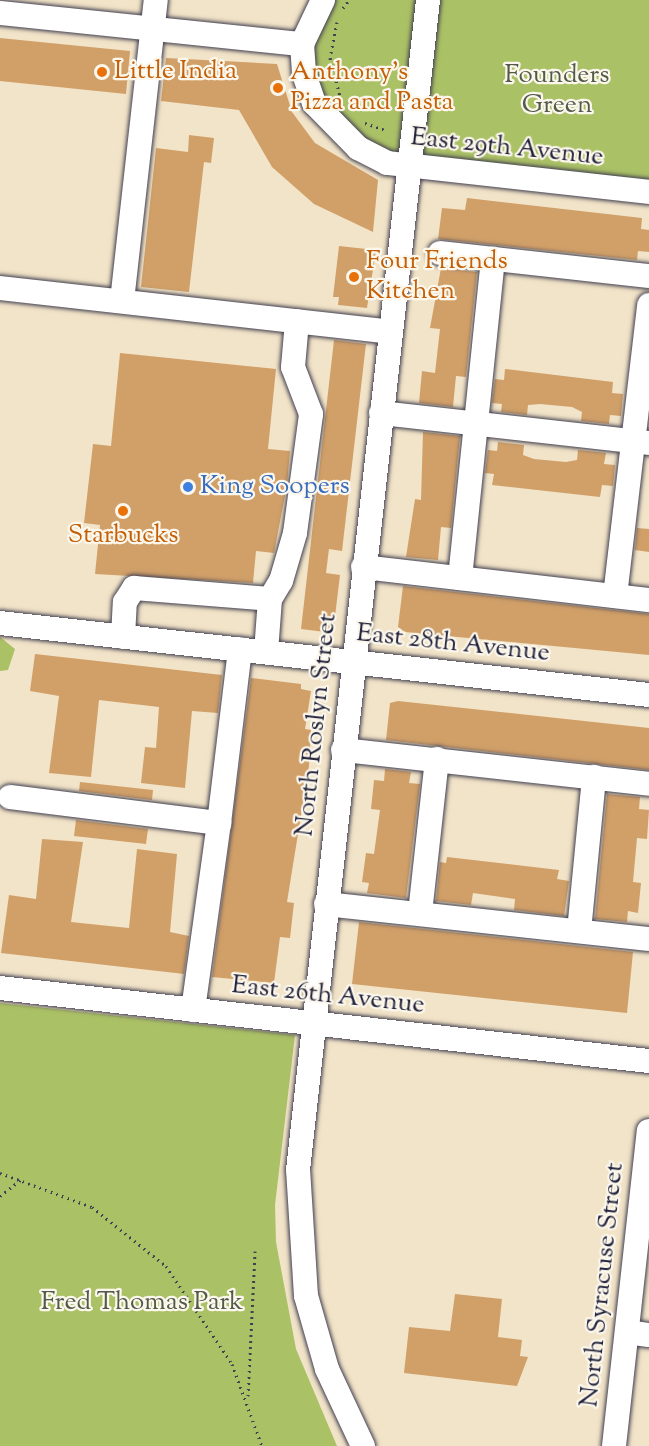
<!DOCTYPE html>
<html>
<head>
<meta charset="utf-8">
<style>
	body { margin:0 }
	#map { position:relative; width:649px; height:1446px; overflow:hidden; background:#f2e4c8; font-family:"Sorts Mill Goudy",serif }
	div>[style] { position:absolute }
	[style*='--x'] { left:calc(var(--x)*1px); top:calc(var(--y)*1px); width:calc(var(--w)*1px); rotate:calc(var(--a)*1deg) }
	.green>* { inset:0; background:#abc166 }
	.building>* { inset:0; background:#d1a069 }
	.path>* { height:3px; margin-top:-1.5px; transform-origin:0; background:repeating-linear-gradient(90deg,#413f50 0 1.5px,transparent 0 6px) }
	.roads { filter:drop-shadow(0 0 2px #413f50) drop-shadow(0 0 2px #413f50) }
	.minor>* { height:24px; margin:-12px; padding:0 12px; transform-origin:12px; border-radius:12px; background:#fff }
	.dots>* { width:16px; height:16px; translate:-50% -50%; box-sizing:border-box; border:3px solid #fbf7ec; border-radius:50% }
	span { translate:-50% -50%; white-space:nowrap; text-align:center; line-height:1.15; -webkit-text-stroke:4.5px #fbf7ec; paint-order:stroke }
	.food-label { font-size:26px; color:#c56008 }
	.left { translate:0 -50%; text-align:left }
	.park-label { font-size:26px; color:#525a4a }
	.street-label { font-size:26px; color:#22223b }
	.shop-label { font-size:26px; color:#366cbe }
</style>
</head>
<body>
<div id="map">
	<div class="green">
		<div style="clip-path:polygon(323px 0,649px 0,649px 192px,387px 163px,314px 103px,312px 15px)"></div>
		<div style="clip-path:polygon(0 637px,15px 649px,8px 670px,0 671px)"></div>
		<div style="clip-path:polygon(0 1003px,295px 1035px,275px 1205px,276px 1242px,296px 1349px,337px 1446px,0 1446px)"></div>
	</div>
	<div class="building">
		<div style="clip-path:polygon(0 38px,130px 51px,126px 94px,0 81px)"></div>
		<div style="clip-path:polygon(166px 58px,277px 64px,292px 112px,315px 143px,378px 180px,373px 232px,314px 204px,272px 167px,239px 110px,161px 101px)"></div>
		<div style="clip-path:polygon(189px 135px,214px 138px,211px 163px,204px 162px,189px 292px,141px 287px,156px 148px,188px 152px)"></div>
		<div style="clip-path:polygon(467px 198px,642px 218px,641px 229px,649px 230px,649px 252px,638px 251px,637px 260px,438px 239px,442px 208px,465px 210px)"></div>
		<div style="clip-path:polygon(339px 246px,376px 250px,367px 308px,338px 305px,339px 297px,333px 297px)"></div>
		<div style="clip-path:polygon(441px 268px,477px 272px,466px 377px,456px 376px,453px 407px,419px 403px,422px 371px,435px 373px,440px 329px,430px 328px)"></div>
		<div style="clip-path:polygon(334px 340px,366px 344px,342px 551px,329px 549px,326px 573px,340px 575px,333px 633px,301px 629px)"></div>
		<div style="clip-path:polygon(120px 353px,276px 369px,268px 449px,290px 451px,287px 485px,274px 553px,256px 551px,253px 583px,95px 574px,100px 525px,84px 523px,93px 444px,111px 446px)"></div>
		<div style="clip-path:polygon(505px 369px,613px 382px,612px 393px,623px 394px,621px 416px,610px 415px,609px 424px,581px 421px,582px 412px,572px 407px,540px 404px,528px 405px,527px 415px,501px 412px,502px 404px,492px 403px,495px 379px,504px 380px)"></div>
		<div style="clip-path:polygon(423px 432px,460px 436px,451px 528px,441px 527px,438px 560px,406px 557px,415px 499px,421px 500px)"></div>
		<div style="clip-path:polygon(498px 442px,524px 445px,523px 455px,534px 459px,566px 462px,577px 460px,578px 450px,606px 453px,604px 464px,615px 465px,613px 486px,602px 485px,600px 497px,492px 485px,494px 474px,485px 473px,488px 450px,497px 451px)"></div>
		<div style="clip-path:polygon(637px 528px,649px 529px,649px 552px,635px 550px)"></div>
		<div style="clip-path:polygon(403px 586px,649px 614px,649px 655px,405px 632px,398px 627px)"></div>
		<div style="clip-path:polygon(35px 654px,222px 675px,218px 713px,192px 711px,185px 788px,141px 783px,145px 747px,156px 748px,159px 707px,99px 700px,91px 777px,49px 773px,59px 696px,30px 691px)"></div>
		<div style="clip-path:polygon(251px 678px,301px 684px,301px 689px,311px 691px,305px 729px,311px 730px,309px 766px,287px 902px,294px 903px,290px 938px,280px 937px,274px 983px,212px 977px)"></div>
		<div style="clip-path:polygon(398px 701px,649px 728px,649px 770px,386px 740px,390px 703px)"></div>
		<div style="clip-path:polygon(385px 769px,411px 772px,409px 783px,420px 784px,406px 898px,367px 893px,369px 883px,362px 882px,366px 853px,374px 854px,380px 810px,371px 809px,374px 780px,384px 781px)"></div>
		<div style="clip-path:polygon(80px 782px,153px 790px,152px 800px,79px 791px)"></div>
		<div style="clip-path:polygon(607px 794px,640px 797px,639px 809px,649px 810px,647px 839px,637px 838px,633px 882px,641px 883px,638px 913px,628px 911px,627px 922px,595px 919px)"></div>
		<div style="clip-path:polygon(76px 820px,148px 829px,146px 844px,74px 836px)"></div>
		<div style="clip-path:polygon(42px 839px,83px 842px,71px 922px,109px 926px,129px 928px,137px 849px,177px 854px,170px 932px,189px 936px,184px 974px,1px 953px,9px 895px,36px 899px)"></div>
		<div style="clip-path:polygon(447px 857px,559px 870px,557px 879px,569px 881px,564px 916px,514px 910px,515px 899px,473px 893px,471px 905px,436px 901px,440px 862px,446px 863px)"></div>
		<div style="clip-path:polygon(359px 922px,633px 952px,627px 1013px,352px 984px)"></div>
		<div style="clip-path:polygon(455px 1294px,502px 1299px,498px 1337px,522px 1340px,520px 1356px,528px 1357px,517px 1386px,404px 1373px,409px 1327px,450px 1331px)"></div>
	</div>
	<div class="path">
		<div style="--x:343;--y:8;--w:10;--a:-53"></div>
		<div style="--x:337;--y:22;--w:37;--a:101"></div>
		<div style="--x:330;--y:58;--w:43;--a:75.3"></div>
		<div style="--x:365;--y:123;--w:21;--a:19"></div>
		<div style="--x:0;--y:1173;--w:98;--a:20.3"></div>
		<div style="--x:92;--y:1207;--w:95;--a:38.6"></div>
		<div style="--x:166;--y:1266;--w:118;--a:56"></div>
		<div style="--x:232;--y:1364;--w:87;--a:69.9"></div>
		<div style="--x:0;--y:1196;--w:28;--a:-38"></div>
		<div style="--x:248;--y:1396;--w:145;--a:-87.2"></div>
	</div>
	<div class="roads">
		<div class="minor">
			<div style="--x:323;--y:0;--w:49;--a:115.5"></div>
			<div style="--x:302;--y:44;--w:30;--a:86"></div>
			<div style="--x:304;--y:74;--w:31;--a:71"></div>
			<div style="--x:314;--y:103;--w:63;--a:45.6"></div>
			<div style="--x:358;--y:148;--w:33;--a:27"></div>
			<div style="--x:387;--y:163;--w:264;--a:6.3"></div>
			<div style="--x:0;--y:13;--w:304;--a:5.9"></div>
			<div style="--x:440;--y:253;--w:210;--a:6.3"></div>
			<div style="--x:0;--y:288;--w:392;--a:6.4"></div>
			<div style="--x:122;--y:301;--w:303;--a:-83.6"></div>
			<div style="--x:381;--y:413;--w:270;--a:6.4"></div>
			<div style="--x:363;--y:567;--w:288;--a:6.6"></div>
			<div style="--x:460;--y:578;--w:321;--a:-84.1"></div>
			<div style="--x:615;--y:596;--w:293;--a:-83.3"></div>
			<div style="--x:0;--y:623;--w:653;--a:6.33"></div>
			<div style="--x:123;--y:637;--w:35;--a:-87"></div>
			<div style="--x:125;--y:602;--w:17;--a:-57"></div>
			<div style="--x:134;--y:588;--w:136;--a:4.6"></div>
			<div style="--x:270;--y:599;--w:21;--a:-59"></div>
			<div style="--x:281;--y:581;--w:50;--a:-73.7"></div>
			<div style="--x:295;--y:533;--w:120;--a:-82.3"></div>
			<div style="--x:311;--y:414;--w:50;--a:-111"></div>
			<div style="--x:293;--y:367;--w:46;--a:-85"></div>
			<div style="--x:266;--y:652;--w:53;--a:-85.7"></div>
			<div style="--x:343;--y:750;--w:308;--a:6.3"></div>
			<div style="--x:10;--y:797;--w:211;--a:7.1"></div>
			<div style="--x:219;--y:823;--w:175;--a:-83.1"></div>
			<div style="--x:326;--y:904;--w:325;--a:6.2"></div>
			<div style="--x:420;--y:913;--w:155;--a:-83.7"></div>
			<div style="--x:579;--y:931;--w:155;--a:-84.4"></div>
			<div style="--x:0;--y:988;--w:653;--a:6.42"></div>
			<div style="--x:193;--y:1010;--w:189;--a:-82.1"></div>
			<div style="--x:627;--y:1332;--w:22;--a:8"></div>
			<div style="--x:363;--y:1446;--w:85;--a:-115.1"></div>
			<div style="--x:327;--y:1369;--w:76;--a:-106"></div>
			<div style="--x:306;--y:1296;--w:126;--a:-93.6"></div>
			<div style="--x:298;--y:1170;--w:1177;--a:-83.66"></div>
			<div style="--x:614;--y:1446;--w:317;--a:-83.7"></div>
		</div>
	</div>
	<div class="dots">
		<div style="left:102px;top:72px;background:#e8710a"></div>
		<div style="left:278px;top:88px;background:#e8710a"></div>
		<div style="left:354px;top:277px;background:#e8710a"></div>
		<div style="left:188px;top:487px;background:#3f7fe0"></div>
		<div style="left:123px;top:511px;background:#e8710a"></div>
	</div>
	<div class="food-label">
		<span class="left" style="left:114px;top:72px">Little India</span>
		<span class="left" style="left:290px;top:88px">Anthony's<br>Pizza and Pasta</span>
		<span class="left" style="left:366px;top:277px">Four Friends<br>Kitchen</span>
		<span style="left:123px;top:536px">Starbucks</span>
	</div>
	<div class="park-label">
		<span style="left:557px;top:91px">Founders<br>Green</span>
		<span style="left:142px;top:1303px">Fred Thomas Park</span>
	</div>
	<div class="street-label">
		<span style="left:507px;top:148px;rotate:6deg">East 29th Avenue</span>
		<span style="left:453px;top:644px;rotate:6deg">East 28th Avenue</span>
		<span style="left:317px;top:725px;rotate:-84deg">North Roslyn Street</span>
		<span style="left:328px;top:996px;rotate:6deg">East 26th Avenue</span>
		<span style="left:603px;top:1285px;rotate:-84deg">North Syracuse Street</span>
	</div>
	<div class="shop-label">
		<span class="left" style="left:200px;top:487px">King Soopers</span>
	</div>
</div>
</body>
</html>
